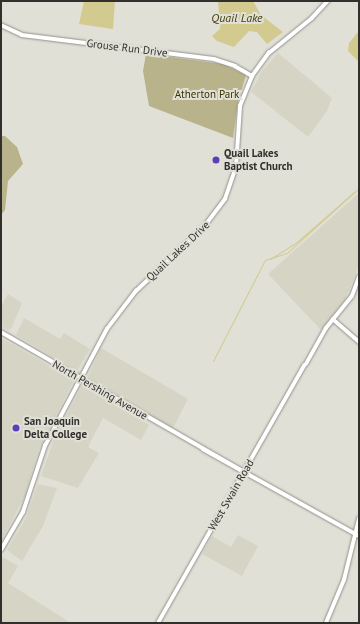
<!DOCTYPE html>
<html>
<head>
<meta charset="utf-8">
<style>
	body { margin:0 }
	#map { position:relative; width:360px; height:624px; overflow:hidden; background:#e1e0d7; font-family:"PT Sans",sans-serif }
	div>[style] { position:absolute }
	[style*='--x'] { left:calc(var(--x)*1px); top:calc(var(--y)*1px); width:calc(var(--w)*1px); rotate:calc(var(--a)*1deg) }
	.built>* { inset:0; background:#d6d4c5 }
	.green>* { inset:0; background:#b8b38a }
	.water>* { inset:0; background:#d2ca8f }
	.stream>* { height:1px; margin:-0.5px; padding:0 0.5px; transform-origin:0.5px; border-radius:0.5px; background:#d2ca8f }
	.roads { filter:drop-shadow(0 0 1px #92918a) drop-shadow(0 0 1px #92918a) }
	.secondary>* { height:3.5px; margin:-1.75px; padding:0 1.75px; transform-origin:1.75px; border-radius:1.75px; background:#fff }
	.dots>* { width:11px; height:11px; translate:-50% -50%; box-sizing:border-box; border:2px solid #e1e0d7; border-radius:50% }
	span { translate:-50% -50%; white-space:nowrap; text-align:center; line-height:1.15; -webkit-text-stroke:4px #e1e0d7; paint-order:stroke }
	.street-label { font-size:11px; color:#31302d }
	.park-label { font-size:11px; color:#3a3302 }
	.poi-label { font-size:11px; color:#31302d; font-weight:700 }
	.left { translate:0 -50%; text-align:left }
	.water-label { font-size:12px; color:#464011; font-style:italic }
	.frame { position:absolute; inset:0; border:2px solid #31302d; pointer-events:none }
</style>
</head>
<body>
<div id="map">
	<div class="built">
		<div style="clip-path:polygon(278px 53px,332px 98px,327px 111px,308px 137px,251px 92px,262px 71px)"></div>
		<div style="clip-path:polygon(359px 193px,359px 266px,343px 304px,321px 330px,268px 274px)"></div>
		<div style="clip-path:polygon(8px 294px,22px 303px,11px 329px,8px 330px,1px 326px,1px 306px)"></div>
		<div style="clip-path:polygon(24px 318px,60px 339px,64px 333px,90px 349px,77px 371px,16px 335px)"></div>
		<div style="clip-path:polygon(1px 338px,74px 380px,39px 449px,25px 495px,1px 542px)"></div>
		<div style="clip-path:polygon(101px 348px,188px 399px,173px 428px,88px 377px)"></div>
		<div style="clip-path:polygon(82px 386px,149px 425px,141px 440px,103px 418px,88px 447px,99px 453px,78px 488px,41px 476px,54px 439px)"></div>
		<div style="clip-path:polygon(38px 484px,57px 488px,43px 526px,22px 561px,7px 550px,25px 520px)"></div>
		<div style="clip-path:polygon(238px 535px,258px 546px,242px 576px,202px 554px,212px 536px,231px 547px)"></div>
		<div style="clip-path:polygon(3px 557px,18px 566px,8px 583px,71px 623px,1px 623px,1px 558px)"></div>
	</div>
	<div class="green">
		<div style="clip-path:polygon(146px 54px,223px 64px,246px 75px,238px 102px,233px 138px,149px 106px,143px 71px)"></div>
		<div style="clip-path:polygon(1px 136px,5px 136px,17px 147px,23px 164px,8px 181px,5px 210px,1px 215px)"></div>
	</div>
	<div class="water">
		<div style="clip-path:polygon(84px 1px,115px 1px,113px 29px,79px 24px)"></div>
		<div style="clip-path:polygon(218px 1px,253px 1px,261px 15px,283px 32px,267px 44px,257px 32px,249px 31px,234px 47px,217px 41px,212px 36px,220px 29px)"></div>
		<div style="clip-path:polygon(359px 31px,359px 62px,348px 51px,349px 43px)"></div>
	</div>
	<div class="stream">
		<div style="--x:270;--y:259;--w:32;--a:-32"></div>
		<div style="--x:297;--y:242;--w:76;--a:-41.3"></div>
		<div style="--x:213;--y:361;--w:114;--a:-62.8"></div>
		<div style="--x:265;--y:260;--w:23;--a:-18"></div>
		<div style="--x:287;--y:253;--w:97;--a:-42.1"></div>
	</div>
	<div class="roads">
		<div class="secondary">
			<div style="--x:1;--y:25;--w:23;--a:25"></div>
			<div style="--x:22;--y:35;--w:193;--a:7.1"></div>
			<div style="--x:214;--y:59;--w:22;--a:18"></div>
			<div style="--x:235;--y:66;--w:20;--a:30"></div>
			<div style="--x:333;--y:319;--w:35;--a:41"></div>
			<div style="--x:1;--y:332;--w:280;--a:29.9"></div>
			<div style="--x:306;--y:364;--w:41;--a:-60.9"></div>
			<div style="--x:326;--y:328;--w:41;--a:-50.9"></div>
			<div style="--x:352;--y:296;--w:20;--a:-70"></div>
			<div style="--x:203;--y:449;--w:179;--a:29.1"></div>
			<div style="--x:1;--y:550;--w:44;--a:-59.9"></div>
			<div style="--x:23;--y:512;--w:70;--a:-71.6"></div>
			<div style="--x:45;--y:446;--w:132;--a:-62.1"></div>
			<div style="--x:107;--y:329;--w:48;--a:-52.7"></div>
			<div style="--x:136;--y:291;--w:93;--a:-43.3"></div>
			<div style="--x:204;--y:227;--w:35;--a:-53"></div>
			<div style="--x:225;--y:199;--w:34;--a:-71"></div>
			<div style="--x:236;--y:167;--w:61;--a:-86.2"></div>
			<div style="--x:240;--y:106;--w:32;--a:-68"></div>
			<div style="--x:252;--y:76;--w:29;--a:-54"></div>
			<div style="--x:269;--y:53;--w:55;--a:-39.1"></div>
			<div style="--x:312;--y:18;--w:23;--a:-47"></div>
			<div style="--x:158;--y:623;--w:296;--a:-60.4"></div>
			<div style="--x:326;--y:623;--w:47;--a:-67.3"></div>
			<div style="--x:344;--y:580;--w:63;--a:-76.2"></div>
		</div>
	</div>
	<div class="dots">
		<div style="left:216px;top:160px;background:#5c3fb8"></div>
		<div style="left:16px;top:428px;background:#5c3fb8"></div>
	</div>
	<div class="street-label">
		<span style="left:127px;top:48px;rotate:7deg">Grouse Run Drive</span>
		<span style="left:178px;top:251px;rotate:-43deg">Quail Lakes Drive</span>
		<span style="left:100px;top:390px;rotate:30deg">North Pershing Avenue</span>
		<span style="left:231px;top:495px;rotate:-60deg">West Swain Road</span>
	</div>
	<div class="park-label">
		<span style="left:207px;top:94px">Atherton Park</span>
	</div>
	<div class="poi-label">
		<span class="left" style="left:224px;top:160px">Quail Lakes<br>Baptist Church</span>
		<span class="left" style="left:24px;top:428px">San Joaquin<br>Delta College</span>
	</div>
	<div class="water-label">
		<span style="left:237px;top:18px">Quail Lake</span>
	</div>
	<div class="frame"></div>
</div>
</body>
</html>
